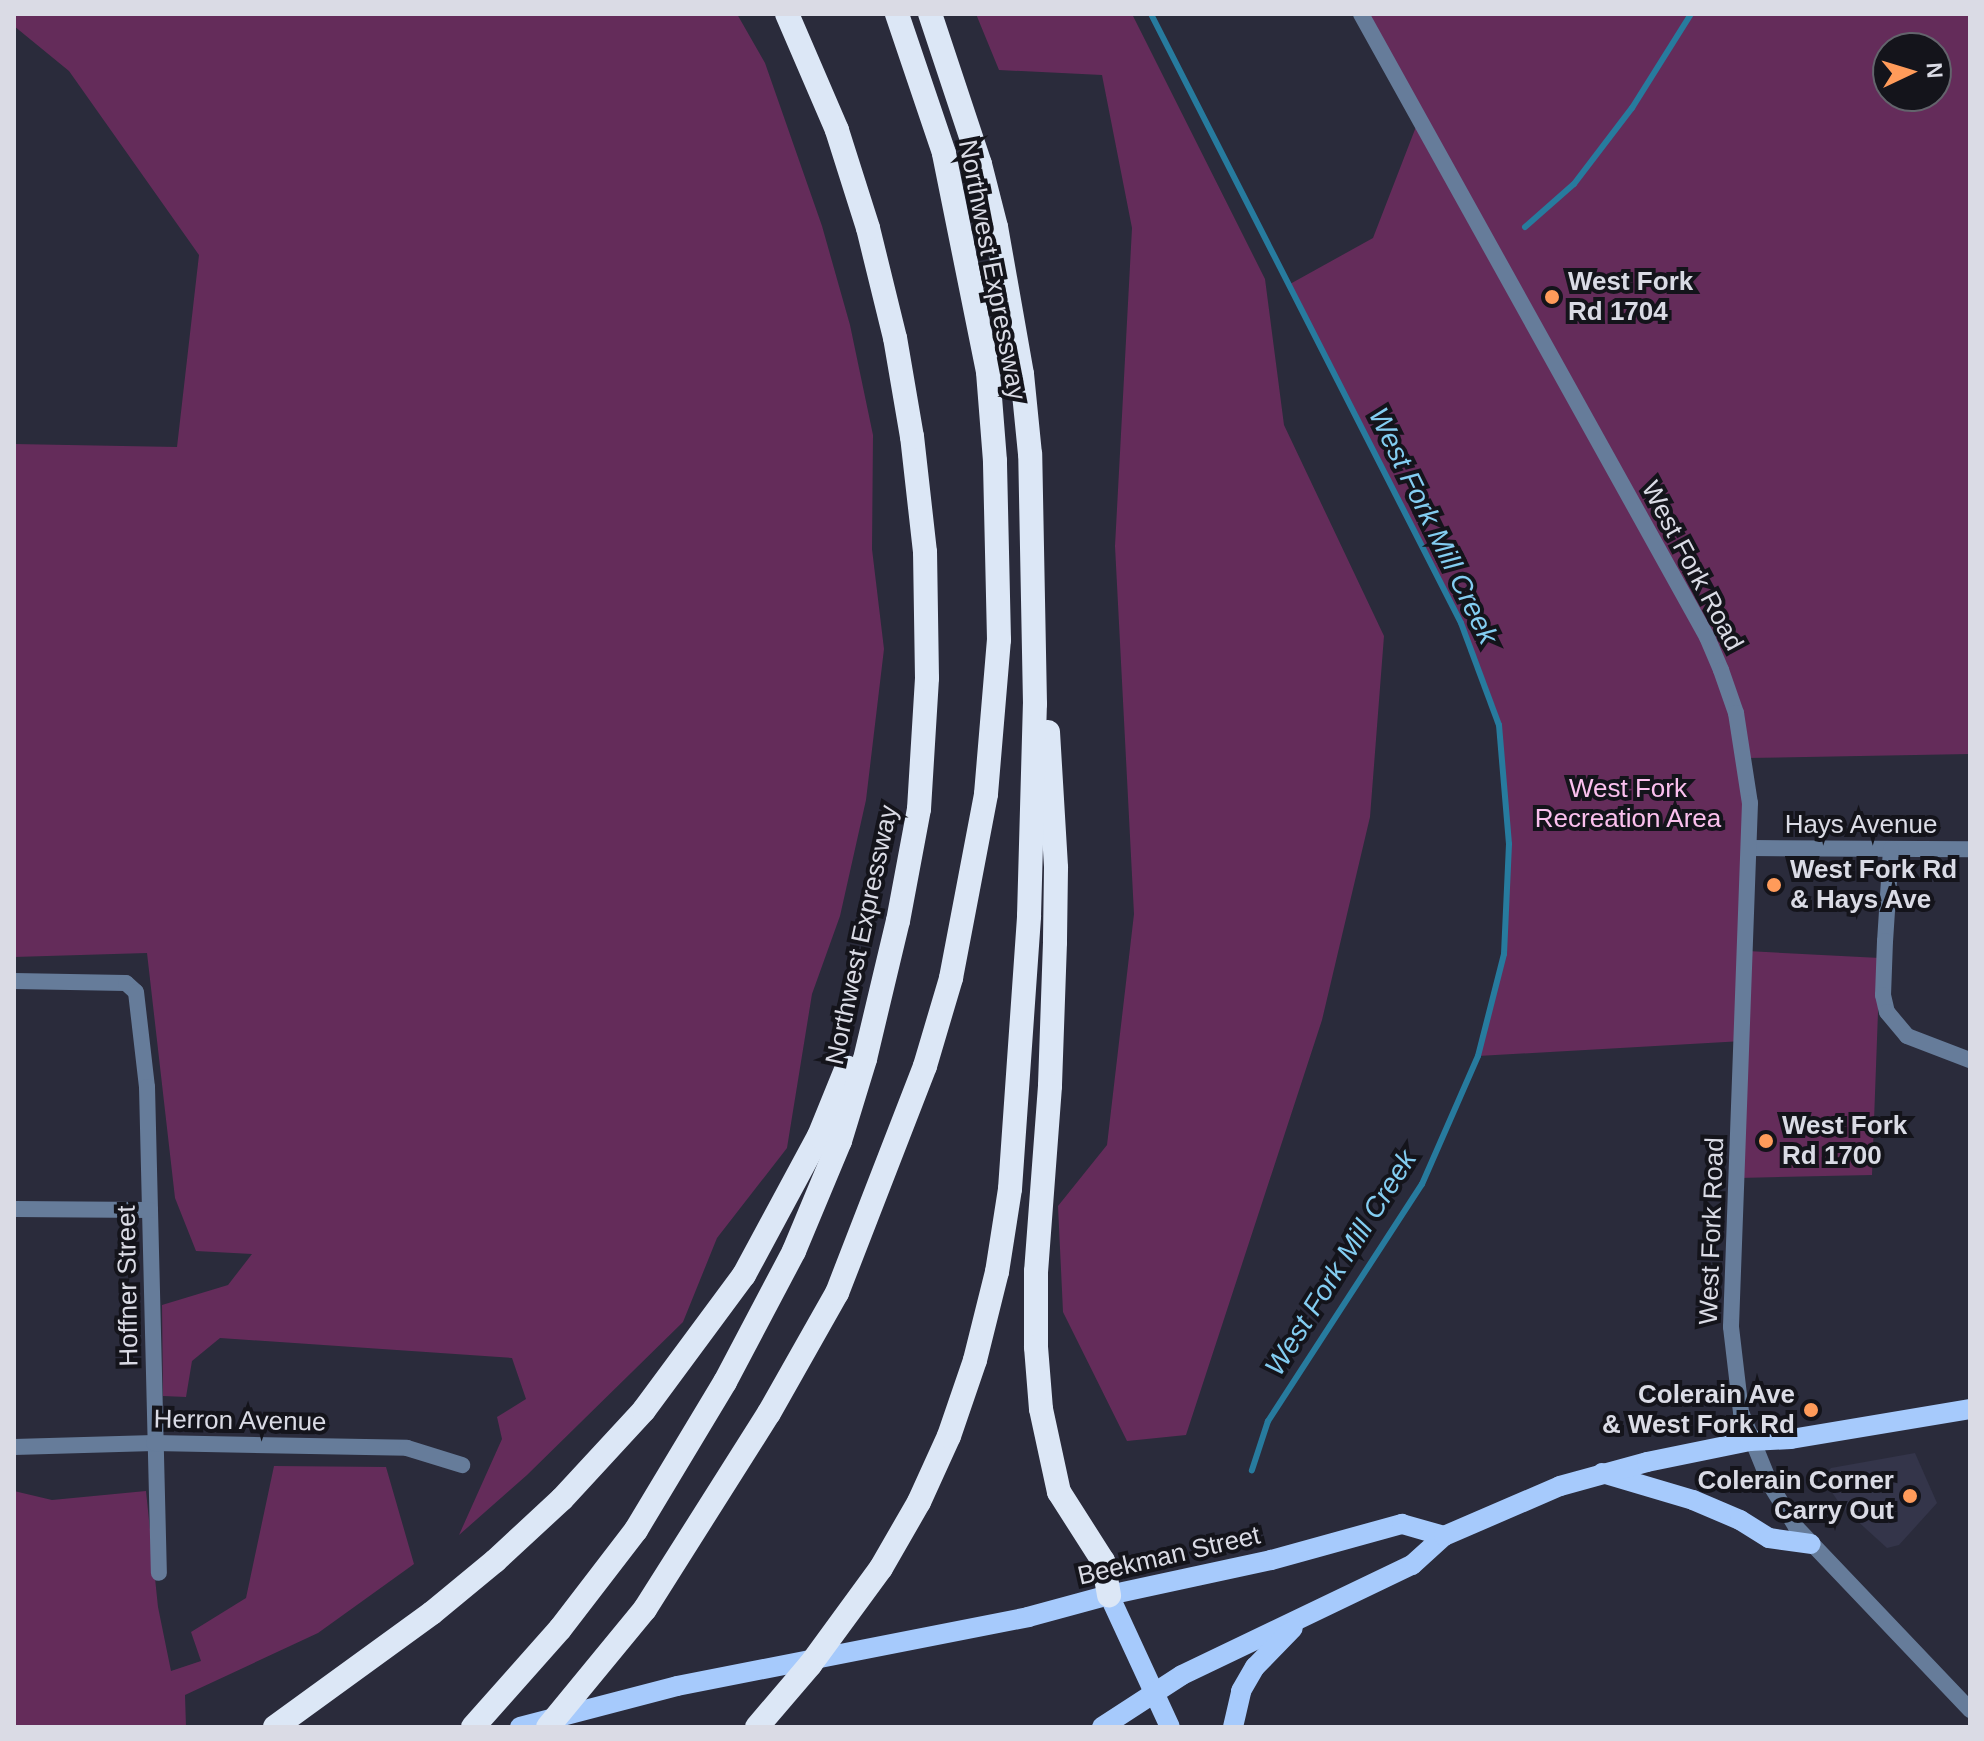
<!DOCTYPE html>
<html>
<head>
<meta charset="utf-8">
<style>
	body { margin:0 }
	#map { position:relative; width:1984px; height:1741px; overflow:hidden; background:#2a2b3b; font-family:Arial,sans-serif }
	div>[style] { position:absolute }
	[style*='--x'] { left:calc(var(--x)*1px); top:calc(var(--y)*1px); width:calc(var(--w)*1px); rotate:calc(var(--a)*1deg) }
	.built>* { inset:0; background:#34354a }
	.green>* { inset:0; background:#642c5a }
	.stream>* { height:6px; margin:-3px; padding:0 3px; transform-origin:3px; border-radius:3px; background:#277b9e }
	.minor>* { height:16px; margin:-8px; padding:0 8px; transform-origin:8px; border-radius:8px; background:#667c9a }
	.tertiary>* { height:16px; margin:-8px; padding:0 8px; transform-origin:8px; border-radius:8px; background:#667c9a }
	.primary>* { height:20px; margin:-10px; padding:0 10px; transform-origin:10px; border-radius:10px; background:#a6cafc }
	.motorway>* { height:24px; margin:-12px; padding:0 12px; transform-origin:12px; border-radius:12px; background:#dce7f6 }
	.motorway-bridge>* { height:24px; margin:-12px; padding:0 12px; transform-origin:12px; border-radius:12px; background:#dce7f6 }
	.dots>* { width:22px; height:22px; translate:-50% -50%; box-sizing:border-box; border:4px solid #14141b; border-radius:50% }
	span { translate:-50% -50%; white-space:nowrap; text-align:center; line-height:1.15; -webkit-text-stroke:8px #14141b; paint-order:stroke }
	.street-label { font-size:26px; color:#dadbe5 }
	.poi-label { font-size:26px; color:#dadbe5; font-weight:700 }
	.left { translate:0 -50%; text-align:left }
	.right { translate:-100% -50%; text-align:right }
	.park-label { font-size:26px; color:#fbc0ee }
	.water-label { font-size:28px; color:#83cdf1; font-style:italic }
	.frame { position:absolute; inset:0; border:16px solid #dadbe5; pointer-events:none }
	.north { position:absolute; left:1872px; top:32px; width:80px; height:80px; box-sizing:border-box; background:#14141b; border:2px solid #63646c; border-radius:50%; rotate:86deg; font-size:22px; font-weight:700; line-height:32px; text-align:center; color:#dadbe5 }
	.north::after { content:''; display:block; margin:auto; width:28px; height:36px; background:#ff9b5a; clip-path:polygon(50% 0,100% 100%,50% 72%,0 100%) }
</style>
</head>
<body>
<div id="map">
	<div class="built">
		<div style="clip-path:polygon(1915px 1453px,1937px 1503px,1899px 1545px,1887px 1548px,1842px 1507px,1822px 1478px,1831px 1468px)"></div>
	</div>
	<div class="green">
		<div style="clip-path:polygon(14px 14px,737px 14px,765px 63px,822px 226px,850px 325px,873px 435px,872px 549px,884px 649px,866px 800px,840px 916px,812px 994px,787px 1148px,717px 1238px,683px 1322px,527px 1475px,459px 1535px,502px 1439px,497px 1417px,526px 1399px,512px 1358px,220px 1338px,192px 1361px,186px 1397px,163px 1396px,162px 1305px,228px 1285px,252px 1254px,196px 1251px,175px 1198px,147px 953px,14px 957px,14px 444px,177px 447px,199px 255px,69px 71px,14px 26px)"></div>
		<div style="clip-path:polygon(976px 14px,1132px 14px,1265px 279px,1284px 425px,1384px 636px,1370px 817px,1322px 1020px,1186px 1435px,1127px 1441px,1063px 1312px,1058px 1206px,1107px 1145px,1134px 914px,1115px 546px,1132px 228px,1102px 75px,999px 70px)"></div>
		<div style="clip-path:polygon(evenodd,1361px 14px,1970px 14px,1970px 754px,1746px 758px,1747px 951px,1880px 958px,1872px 1175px,1739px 1178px,1743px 1041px,1478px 1056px,1504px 954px,1509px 844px,1499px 725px,1461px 623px,1290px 284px,1373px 238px,1419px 119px,1361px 14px,1888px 48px,1936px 48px,1936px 96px,1888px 96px,1888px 48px)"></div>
		<div style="clip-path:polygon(274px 1466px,386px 1467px,414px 1564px,318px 1633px,185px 1695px,186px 1727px,14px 1727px,14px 1491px,52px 1500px,146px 1491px,158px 1607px,171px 1671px,201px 1661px,191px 1632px,246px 1598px)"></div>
	</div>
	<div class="stream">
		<div style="--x:1151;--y:14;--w:683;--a:63.02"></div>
		<div style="--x:1461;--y:623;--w:109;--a:69.6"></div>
		<div style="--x:1499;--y:725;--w:119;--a:85.2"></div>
		<div style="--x:1509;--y:844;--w:110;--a:92.6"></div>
		<div style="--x:1504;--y:954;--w:105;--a:104.3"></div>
		<div style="--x:1478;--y:1056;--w:140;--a:113.6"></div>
		<div style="--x:1422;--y:1184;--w:283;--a:123"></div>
		<div style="--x:1268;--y:1421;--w:52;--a:108.1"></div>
		<div style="--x:1525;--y:227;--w:65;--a:-41.3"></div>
		<div style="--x:1574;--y:184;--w:96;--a:-52.7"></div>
		<div style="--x:1632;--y:108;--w:111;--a:-57.9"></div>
	</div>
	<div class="minor">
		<div style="--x:1751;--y:848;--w:219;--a:0.3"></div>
		<div style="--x:1891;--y:849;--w:92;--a:93.7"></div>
		<div style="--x:1885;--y:941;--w:54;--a:92.1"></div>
		<div style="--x:1883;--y:995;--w:17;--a:77"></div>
		<div style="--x:1887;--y:1012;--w:31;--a:50"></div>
		<div style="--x:1907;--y:1036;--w:67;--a:20.9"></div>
		<div style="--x:14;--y:981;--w:112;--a:1"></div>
		<div style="--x:126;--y:983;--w:13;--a:42"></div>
		<div style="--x:136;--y:992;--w:96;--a:83.4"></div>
		<div style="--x:147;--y:1087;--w:486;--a:88.6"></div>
		<div style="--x:14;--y:1209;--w:136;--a:0.4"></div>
		<div style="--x:14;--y:1447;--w:140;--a:-1.6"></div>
		<div style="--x:154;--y:1443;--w:253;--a:1.1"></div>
		<div style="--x:407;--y:1448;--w:58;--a:17.2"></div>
	</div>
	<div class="tertiary">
		<div style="--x:1361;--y:14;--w:713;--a:60.95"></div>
		<div style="--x:1707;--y:637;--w:36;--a:67"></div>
		<div style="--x:1721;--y:670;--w:46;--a:70.8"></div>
		<div style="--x:1736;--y:713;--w:91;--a:81.2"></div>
		<div style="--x:1750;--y:803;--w:524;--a:92.08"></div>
		<div style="--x:1731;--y:1327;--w:86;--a:83.3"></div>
		<div style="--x:1741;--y:1412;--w:80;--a:67.9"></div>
		<div style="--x:1771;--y:1486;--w:48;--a:58.6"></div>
		<div style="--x:1796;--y:1527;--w:253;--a:46.4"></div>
	</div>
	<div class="primary">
		<div style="--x:1602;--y:1473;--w:95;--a:16.5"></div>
		<div style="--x:1693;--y:1500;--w:51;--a:23.1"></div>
		<div style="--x:1740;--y:1520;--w:34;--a:32"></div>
		<div style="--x:1769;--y:1538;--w:42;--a:8.1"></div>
		<div style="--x:1109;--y:1595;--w:145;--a:65.2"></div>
		<div style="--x:520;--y:1727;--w:162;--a:-14.6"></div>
		<div style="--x:677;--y:1686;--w:358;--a:-11.1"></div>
		<div style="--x:1028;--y:1617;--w:84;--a:-15.2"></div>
		<div style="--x:1109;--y:1595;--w:166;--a:-12.2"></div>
		<div style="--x:1271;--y:1560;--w:136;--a:-15.4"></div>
		<div style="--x:1402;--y:1524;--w:44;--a:15.9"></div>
		<div style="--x:1102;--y:1727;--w:95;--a:-33"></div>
		<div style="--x:1182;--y:1675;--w:255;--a:-25.6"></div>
		<div style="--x:1412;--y:1565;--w:43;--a:-42.2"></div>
		<div style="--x:1444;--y:1536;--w:126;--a:-23.3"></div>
		<div style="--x:1560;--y:1486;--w:90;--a:-15.4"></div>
		<div style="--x:1647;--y:1462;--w:105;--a:-11.5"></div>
		<div style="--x:1750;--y:1441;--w:41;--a:-2.8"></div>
		<div style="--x:1791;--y:1439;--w:181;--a:-9.5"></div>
		<div style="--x:1233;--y:1727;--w:37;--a:-77"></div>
		<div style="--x:1241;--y:1691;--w:28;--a:-60"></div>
		<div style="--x:1255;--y:1667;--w:54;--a:-45.7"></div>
	</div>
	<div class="motorway">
		<div style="--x:1048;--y:732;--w:136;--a:86.6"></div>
		<div style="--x:1056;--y:868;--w:74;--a:90.8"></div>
		<div style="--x:1055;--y:942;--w:144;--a:92"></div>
		<div style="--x:1050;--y:1086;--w:186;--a:94.3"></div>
		<div style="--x:1036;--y:1271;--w:76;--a:90"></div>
		<div style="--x:1036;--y:1347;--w:62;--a:85.4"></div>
		<div style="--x:1041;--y:1409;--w:85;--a:77.8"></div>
		<div style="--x:1059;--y:1492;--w:82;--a:57.5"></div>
		<div style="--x:1103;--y:1561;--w:35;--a:80"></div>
		<div style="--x:881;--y:1568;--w:76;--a:-60.1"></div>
		<div style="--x:919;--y:1502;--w:72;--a:-65.6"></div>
		<div style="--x:949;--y:1436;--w:80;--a:-71.1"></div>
		<div style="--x:975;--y:1360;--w:91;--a:-76"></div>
		<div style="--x:997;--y:1272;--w:84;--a:-81.1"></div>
		<div style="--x:1010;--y:1189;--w:274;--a:-86"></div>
		<div style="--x:1029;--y:916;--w:212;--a:-88.4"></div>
		<div style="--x:1035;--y:704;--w:250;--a:-91.1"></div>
		<div style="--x:1030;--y:454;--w:80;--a:-95.7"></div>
		<div style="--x:1022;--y:374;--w:149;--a:-100"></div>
		<div style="--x:996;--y:227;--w:65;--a:-104.3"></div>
		<div style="--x:980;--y:164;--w:158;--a:-108.4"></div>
		<div style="--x:645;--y:1609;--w:232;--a:-57.7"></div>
		<div style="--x:769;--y:1413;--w:138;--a:-60.5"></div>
		<div style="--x:837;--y:1293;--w:243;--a:-68.8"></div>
		<div style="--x:925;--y:1066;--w:92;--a:-73.5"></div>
		<div style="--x:951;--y:978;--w:187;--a:-79.2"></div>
		<div style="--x:986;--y:794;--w:155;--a:-85.2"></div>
		<div style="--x:999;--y:640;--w:179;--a:-91.3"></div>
		<div style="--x:995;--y:461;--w:89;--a:-94.5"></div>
		<div style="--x:988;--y:372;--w:223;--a:-101.4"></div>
		<div style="--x:944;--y:153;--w:147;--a:-108.7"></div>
		<div style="--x:275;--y:1727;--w:194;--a:-36"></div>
		<div style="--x:432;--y:1613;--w:82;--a:-39.5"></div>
		<div style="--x:495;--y:1561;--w:91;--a:-42.8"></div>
		<div style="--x:562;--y:1499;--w:121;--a:-47.3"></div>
		<div style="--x:644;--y:1410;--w:168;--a:-53.5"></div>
		<div style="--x:744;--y:1275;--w:158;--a:-61.7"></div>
		<div style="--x:819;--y:1136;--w:74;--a:-67.9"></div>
		<div style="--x:473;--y:1727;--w:131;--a:-48.4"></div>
		<div style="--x:560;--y:1629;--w:125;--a:-52.5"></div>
		<div style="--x:636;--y:1530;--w:173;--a:-59"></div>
		<div style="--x:725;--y:1382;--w:148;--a:-62.2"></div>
		<div style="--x:794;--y:1251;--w:119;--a:-67.3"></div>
		<div style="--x:840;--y:1141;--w:86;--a:-73"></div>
		<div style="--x:865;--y:1059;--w:142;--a:-76.6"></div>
		<div style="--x:898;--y:921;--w:114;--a:-79.4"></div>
		<div style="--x:919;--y:809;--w:131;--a:-86.5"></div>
		<div style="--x:927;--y:678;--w:126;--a:-90.9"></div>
		<div style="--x:925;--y:552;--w:116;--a:-96.4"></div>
		<div style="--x:912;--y:437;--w:100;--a:-99.7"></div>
		<div style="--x:895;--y:338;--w:113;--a:-103.8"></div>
		<div style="--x:868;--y:228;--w:103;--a:-107.6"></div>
		<div style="--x:837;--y:130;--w:126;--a:-113.3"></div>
	</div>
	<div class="motorway-bridge">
		<div style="--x:548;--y:1727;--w:153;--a:-50.6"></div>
		<div style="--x:757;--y:1727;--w:82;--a:-49.5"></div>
		<div style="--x:810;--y:1665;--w:120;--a:-53.8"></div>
	</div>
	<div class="dots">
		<div style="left:1552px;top:297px;background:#ff9b5a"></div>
		<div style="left:1774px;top:885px;background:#ff9b5a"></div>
		<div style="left:1766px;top:1141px;background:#ff9b5a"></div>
		<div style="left:1811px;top:1410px;background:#ff9b5a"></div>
		<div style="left:1910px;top:1496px;background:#ff9b5a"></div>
	</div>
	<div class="street-label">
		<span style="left:992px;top:270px;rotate:79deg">Northwest Expressway</span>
		<span style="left:1692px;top:566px;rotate:62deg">West Fork Road</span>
		<span style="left:1861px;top:825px">Hays Avenue</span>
		<span style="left:862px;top:935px;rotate:-78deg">Northwest Expressway</span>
		<span style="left:1712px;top:1231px;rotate:-88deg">West Fork Road</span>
		<span style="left:128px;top:1286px;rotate:-91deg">Hoffner Street</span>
		<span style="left:240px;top:1421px;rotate:1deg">Herron Avenue</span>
		<span style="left:1169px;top:1556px;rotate:-13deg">Beekman Street</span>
	</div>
	<div class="poi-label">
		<span class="left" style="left:1568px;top:297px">West Fork<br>Rd 1704</span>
		<span class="left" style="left:1790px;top:885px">West Fork Rd<br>&amp; Hays Ave</span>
		<span class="left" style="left:1782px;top:1141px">West Fork<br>Rd 1700</span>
		<span class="right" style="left:1795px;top:1410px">Colerain Ave<br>&amp; West Fork Rd</span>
		<span class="right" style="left:1894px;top:1496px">Colerain Corner<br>Carry Out</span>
	</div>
	<div class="park-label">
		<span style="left:1628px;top:804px">West Fork<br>Recreation Area</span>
	</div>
	<div class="water-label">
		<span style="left:1433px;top:526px;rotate:64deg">West Fork Mill Creek</span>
		<span style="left:1341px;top:1263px;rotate:-58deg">West Fork Mill Creek</span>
	</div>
	<div class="frame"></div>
	<div class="north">N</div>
</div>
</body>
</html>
